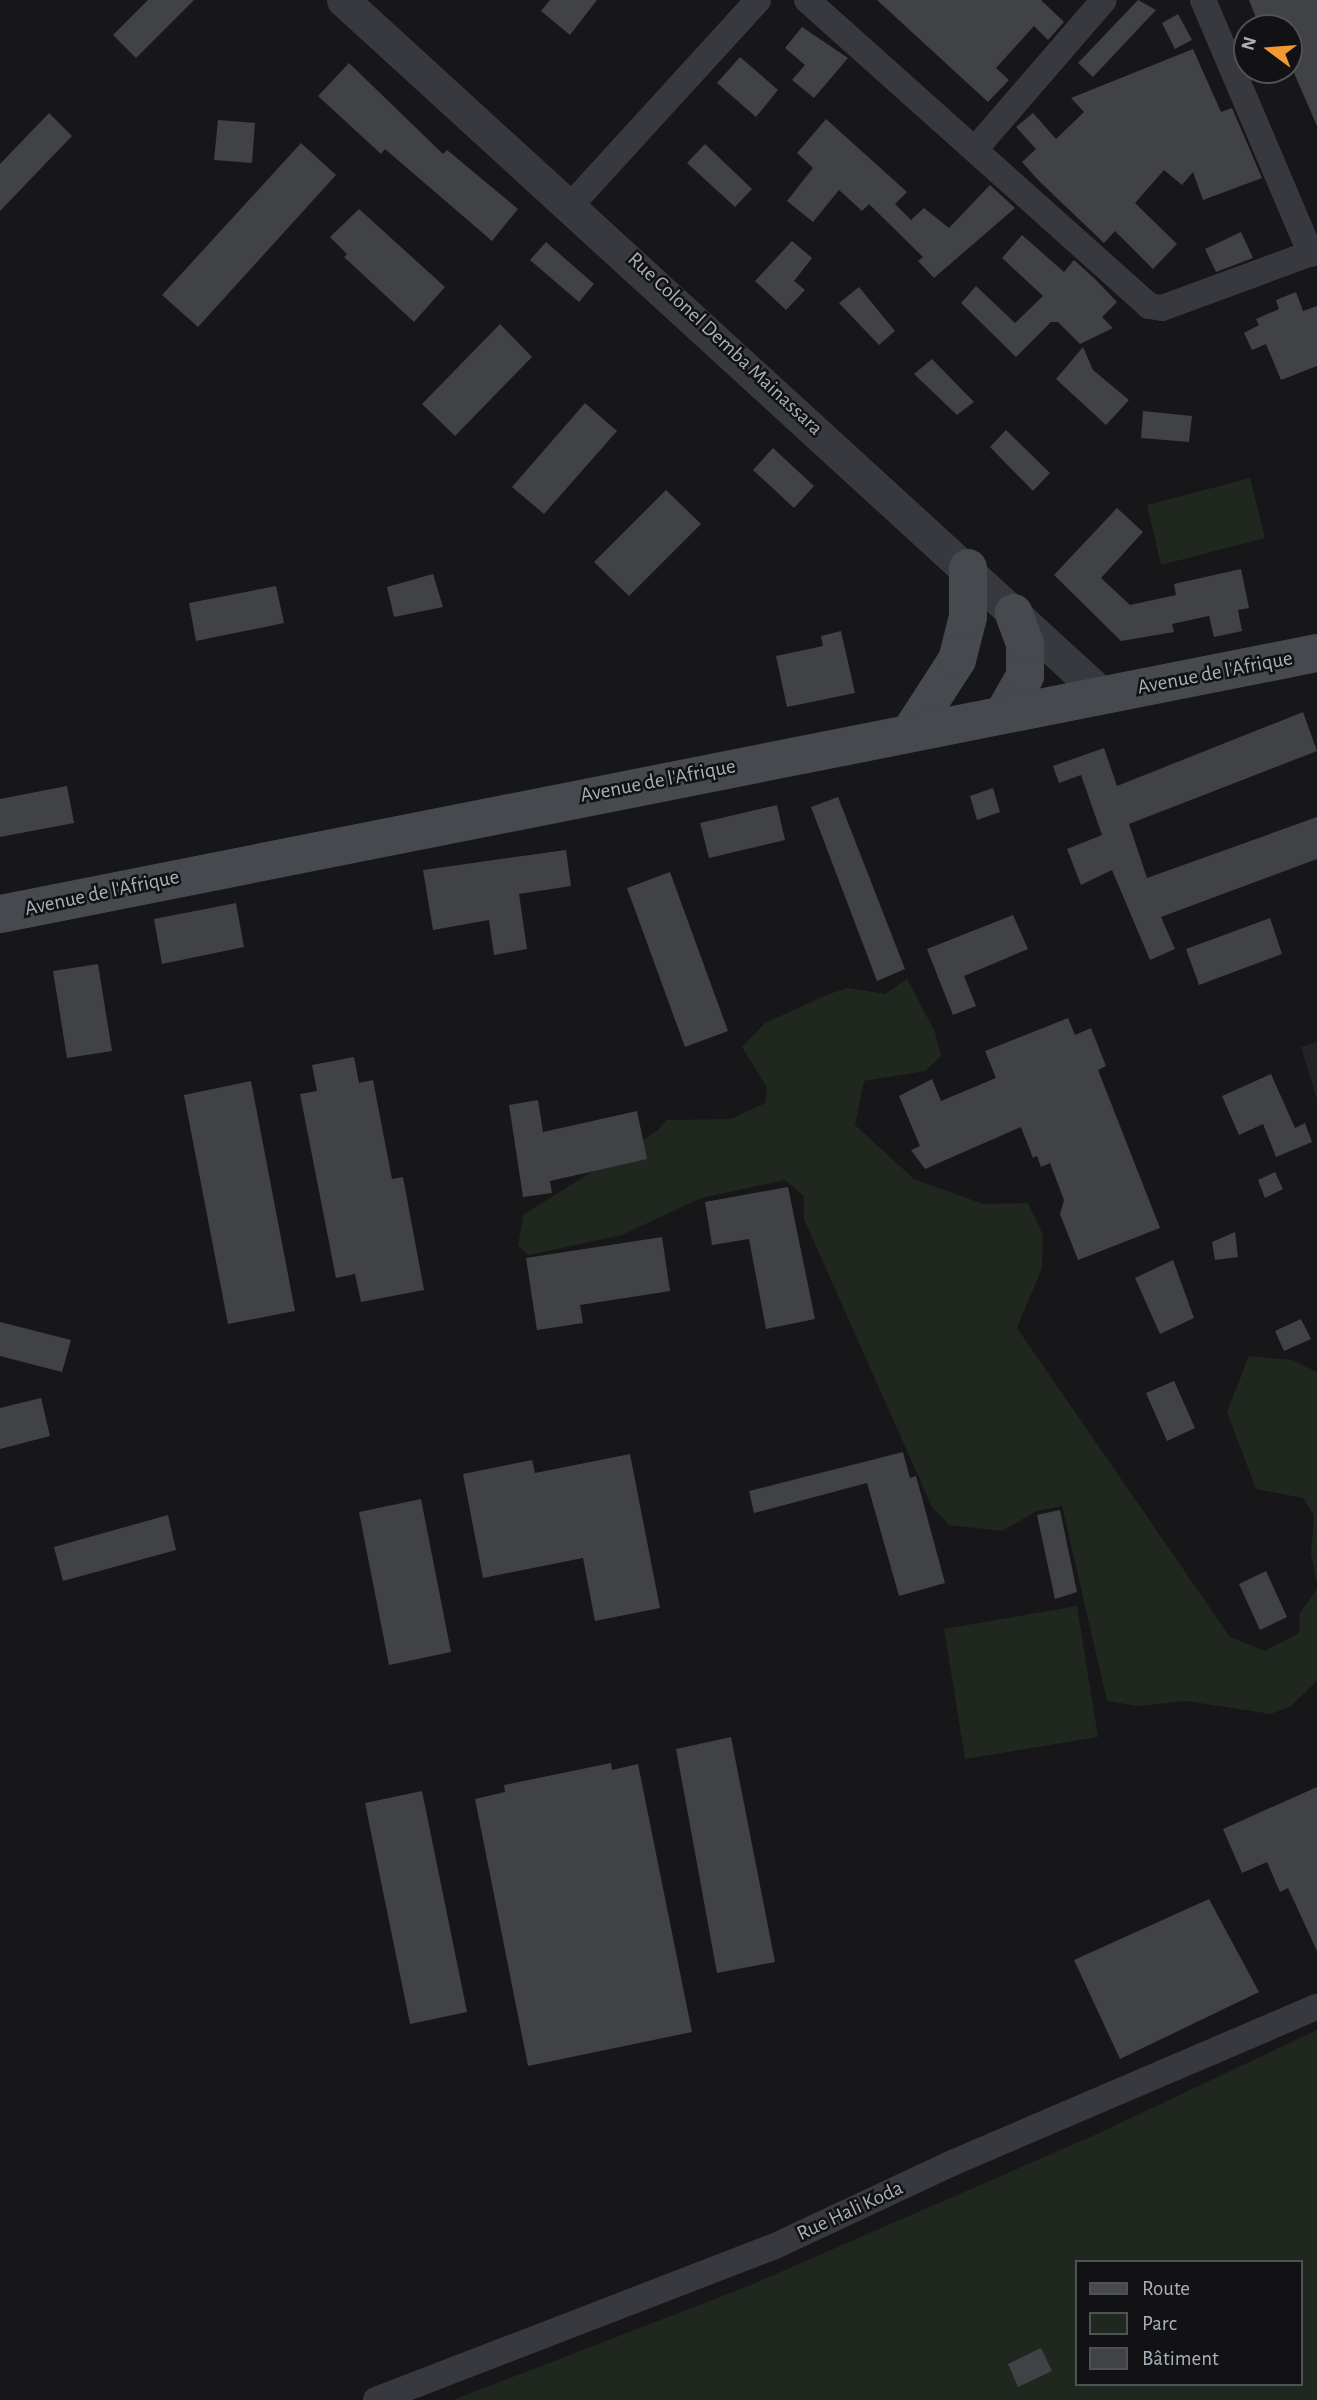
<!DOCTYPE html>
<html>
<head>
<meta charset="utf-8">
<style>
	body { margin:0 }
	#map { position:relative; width:1317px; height:2400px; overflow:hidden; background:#171719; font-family:"Alegreya Sans",sans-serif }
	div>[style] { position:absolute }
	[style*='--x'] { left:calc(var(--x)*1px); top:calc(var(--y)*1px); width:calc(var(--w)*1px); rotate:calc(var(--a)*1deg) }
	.built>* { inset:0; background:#232326 }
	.green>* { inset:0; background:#1f271f }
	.building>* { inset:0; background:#414246 }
	.minor>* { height:26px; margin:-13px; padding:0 13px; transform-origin:13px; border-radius:13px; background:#38393e }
	.tertiary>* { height:33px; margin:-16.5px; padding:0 16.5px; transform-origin:16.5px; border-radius:16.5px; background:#38393e }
	.secondary>* { height:38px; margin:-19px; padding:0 19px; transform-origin:19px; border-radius:19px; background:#46494e }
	span { translate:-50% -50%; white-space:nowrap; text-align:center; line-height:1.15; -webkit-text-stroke:5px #121214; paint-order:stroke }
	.street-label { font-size:21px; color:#a9b0b9 }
	.legend { position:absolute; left:1075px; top:2260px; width:228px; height:126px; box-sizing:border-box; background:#121214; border:2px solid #4e5156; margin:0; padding:9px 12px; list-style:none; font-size:21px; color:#a9b0b9 }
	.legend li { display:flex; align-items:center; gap:14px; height:35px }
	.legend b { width:35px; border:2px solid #4e5156 }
	.north { position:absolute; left:1233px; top:14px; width:70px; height:70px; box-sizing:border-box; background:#121214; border:2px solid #4e5156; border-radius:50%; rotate:286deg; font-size:19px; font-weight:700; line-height:28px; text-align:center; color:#a9b0b9 }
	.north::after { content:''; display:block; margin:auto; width:24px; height:32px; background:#f49833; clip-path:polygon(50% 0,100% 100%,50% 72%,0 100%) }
</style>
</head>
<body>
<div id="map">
	<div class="built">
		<div style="clip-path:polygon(1317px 1042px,1317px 1100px,1301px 1047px)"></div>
	</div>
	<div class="green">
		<div style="clip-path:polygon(1250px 478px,1265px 538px,1161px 565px,1147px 505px)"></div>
		<div style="clip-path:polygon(907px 979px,935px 1032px,941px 1056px,925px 1071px,864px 1081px,855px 1125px,914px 1179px,983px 1204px,1028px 1203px,1043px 1235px,1042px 1268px,1017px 1328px,1230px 1637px,1265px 1651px,1299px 1633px,1300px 1613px,1317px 1589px,1317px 1681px,1291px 1706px,1271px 1714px,1186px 1701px,1138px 1706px,1107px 1701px,1062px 1506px,1037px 1511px,1002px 1531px,949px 1525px,932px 1507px,804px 1219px,804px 1196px,785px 1180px,701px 1198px,622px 1235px,529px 1255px,518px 1246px,523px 1215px,657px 1131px,666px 1120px,731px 1119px,765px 1103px,767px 1087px,742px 1047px,765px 1023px,829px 994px,848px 988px,885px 994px)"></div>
		<div style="clip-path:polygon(1249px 1356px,1292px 1360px,1317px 1372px,1317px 1583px,1311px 1554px,1314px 1515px,1303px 1498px,1256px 1489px,1227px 1412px)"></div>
		<div style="clip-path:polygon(1077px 1606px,1098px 1737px,965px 1759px,944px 1629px)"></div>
		<div style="clip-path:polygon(evenodd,1317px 2030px,1317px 2400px,453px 2400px,746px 2287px,1097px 2134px,1317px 2030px,1077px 2262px,1301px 2262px,1301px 2384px,1077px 2384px,1077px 2262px)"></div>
	</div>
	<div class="building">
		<div style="clip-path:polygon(148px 0,194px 0,136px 58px,113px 35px)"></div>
		<div style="clip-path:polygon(550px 0,597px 0,570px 35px,541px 11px)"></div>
		<div style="clip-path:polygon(877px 0,1041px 0,1064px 22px,1048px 40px,1034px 26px,996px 68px,1009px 80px,988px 102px)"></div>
		<div style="clip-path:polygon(1138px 0,1156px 10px,1093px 77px,1078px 63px)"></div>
		<div style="clip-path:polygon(1249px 0,1317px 0,1317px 126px,1294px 73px,1289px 75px,1289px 28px,1260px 28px)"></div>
		<div style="clip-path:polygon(1178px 14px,1192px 40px,1175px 49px,1162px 23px)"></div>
		<div style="clip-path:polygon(802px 27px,848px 58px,814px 98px,792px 80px,805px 65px,785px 48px)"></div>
		<div style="clip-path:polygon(1193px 49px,1221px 112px,1232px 108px,1262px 178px,1203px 200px,1193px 172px,1182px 185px,1164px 170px,1135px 203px,1177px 244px,1153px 269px,1115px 231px,1104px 243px,1039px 181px,1022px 162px,1036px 149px,1016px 127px,1033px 113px,1056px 139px,1084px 112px,1071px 98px)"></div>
		<div style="clip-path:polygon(740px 57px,778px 90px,756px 117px,717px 83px)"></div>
		<div style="clip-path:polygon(349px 63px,443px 154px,447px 150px,518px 209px,492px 241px,385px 149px,381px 154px,318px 96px)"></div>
		<div style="clip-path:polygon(49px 113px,72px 136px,0 211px,0 164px)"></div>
		<div style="clip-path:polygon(826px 119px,907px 192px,895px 204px,911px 220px,924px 208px,949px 228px,990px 185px,1015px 208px,934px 278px,918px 261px,923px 257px,869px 204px,862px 211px,839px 190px,813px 222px,787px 201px,813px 168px,797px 153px)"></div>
		<div style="clip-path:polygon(218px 120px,255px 123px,252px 163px,214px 160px)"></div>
		<div style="clip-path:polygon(301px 143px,336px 175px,198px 327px,162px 295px)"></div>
		<div style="clip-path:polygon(705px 144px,752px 189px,735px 207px,687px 163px)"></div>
		<div style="clip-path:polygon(359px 209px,445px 287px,414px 322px,344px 257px,347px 254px,330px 237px)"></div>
		<div style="clip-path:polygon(1241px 232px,1253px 258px,1216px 272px,1205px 249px)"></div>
		<div style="clip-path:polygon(1022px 235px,1064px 272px,1074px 260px,1095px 279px,1117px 302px,1102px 317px,1113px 328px,1080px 344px,1058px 322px,1051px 322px,1016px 357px,961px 303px,976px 286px,1015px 323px,1043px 296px,1002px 258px)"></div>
		<div style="clip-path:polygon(792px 241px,812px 258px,794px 281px,805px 290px,786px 310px,755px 281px)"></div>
		<div style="clip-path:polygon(546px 242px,594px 284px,579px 302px,530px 260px)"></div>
		<div style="clip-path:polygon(859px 287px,895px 331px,879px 345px,839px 303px)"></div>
		<div style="clip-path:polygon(1296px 292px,1303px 311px,1317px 306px,1317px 366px,1281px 380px,1266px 344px,1252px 350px,1244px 333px,1259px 325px,1256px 319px,1279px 309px,1276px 300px)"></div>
		<div style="clip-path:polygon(500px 324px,532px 357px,455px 436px,422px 404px)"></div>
		<div style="clip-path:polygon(1083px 347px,1093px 370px,1129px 400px,1106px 425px,1056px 379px)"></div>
		<div style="clip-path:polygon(932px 359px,974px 402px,957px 415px,914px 374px)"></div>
		<div style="clip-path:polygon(585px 403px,617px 431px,544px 514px,512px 487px)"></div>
		<div style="clip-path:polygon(1143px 411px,1192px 416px,1189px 442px,1141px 438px)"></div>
		<div style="clip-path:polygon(1006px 430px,1050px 473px,1033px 491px,990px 447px)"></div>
		<div style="clip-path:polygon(773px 448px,814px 486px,794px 508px,753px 470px)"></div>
		<div style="clip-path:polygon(666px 490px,701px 524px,629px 596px,594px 562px)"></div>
		<div style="clip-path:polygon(1117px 508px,1143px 532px,1101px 578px,1130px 605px,1176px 595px,1174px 584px,1241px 569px,1249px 608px,1238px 610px,1242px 631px,1214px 637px,1209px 616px,1172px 624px,1174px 632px,1121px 641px,1054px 575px)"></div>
		<div style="clip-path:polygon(433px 574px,443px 607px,394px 617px,387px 587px)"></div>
		<div style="clip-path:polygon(276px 586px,284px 623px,196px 641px,189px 603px)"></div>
		<div style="clip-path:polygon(841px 631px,855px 693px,787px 707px,776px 656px,823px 646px,821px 636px)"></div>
		<div style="clip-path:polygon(1303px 712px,1317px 751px,1129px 824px,1147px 878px,1317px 817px,1317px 859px,1161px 917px,1175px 949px,1150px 960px,1112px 870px,1081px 885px,1067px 849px,1102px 835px,1081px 775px,1059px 783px,1053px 766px,1104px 748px,1117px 786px)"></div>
		<div style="clip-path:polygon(67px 786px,74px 823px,0 837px,0 799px)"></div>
		<div style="clip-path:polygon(993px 788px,1000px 812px,977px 820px,970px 796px)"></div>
		<div style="clip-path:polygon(838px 797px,905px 969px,877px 981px,811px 807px)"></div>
		<div style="clip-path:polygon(777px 805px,785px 840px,709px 858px,700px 823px)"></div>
		<div style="clip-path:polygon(566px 850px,571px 886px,519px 894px,527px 949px,494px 955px,489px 920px,433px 930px,423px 870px)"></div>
		<div style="clip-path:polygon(670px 872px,728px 1031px,685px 1047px,627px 888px)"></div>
		<div style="clip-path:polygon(236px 903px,244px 947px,162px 964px,154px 919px)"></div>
		<div style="clip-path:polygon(1013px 915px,1028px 949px,964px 976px,976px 1006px,953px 1015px,927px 949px)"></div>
		<div style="clip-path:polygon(1270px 918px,1282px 954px,1199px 985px,1186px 949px)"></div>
		<div style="clip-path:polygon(98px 964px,112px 1051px,67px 1058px,53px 971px)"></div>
		<div style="clip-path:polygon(1068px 1018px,1075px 1035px,1091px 1028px,1106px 1066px,1098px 1070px,1160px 1228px,1078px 1260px,1060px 1214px,1064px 1200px,1050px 1163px,1041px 1167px,1037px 1156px,1033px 1158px,1021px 1127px,925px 1169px,911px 1150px,920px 1146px,899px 1096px,932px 1079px,941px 1101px,996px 1078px,985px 1051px)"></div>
		<div style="clip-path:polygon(354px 1057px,359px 1083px,373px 1080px,392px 1179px,403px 1177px,424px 1290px,361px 1302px,355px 1274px,336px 1278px,300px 1094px,317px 1091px,312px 1065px)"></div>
		<div style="clip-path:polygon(1271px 1074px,1295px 1128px,1305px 1123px,1312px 1142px,1276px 1157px,1263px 1124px,1239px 1135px,1222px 1096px)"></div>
		<div style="clip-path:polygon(251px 1081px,295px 1311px,228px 1324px,184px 1095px)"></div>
		<div style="clip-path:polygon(538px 1100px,543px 1132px,637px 1111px,647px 1159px,550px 1181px,552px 1193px,523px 1197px,509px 1105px)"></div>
		<div style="clip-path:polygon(1275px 1172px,1283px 1189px,1265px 1198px,1258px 1180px)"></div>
		<div style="clip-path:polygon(788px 1187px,815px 1319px,766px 1329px,749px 1239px,712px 1245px,705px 1202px)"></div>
		<div style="clip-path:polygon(1235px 1232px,1238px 1257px,1215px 1260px,1212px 1242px)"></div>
		<div style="clip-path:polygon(662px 1237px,670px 1291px,580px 1305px,583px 1323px,537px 1330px,526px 1258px)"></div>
		<div style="clip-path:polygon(1173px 1260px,1194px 1318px,1160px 1334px,1135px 1278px)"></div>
		<div style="clip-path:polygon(1301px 1319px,1311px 1339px,1284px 1351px,1275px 1331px)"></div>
		<div style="clip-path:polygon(0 1322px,71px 1340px,62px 1372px,0 1356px)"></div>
		<div style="clip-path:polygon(1174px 1381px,1195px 1428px,1167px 1441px,1146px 1393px)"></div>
		<div style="clip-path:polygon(41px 1398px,50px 1436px,0 1449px,0 1408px)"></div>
		<div style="clip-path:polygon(903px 1452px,910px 1478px,916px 1476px,945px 1583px,899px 1596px,867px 1483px,754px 1513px,749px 1491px)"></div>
		<div style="clip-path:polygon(630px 1454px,660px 1608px,595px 1621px,583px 1558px,483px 1578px,463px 1474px,532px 1460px,535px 1473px)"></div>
		<div style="clip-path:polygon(421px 1499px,451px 1652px,389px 1665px,359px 1512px)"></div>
		<div style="clip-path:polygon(1060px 1510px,1077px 1592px,1055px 1599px,1037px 1515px)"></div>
		<div style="clip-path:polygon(168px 1515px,176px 1550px,63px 1581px,54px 1547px)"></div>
		<div style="clip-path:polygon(1266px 1571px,1287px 1617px,1260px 1630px,1239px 1584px)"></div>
		<div style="clip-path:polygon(731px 1737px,775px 1962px,717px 1973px,676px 1749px)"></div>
		<div style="clip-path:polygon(611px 1763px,612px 1770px,638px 1764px,692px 2032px,528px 2066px,475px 1799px,505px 1792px,504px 1785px)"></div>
		<div style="clip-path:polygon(1317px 1787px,1317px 1951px,1288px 1888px,1280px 1892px,1267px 1862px,1242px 1873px,1223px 1829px)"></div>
		<div style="clip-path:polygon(422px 1791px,467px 2012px,410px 2024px,365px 1803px)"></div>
		<div style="clip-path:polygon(1209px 1899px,1259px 1992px,1120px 2059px,1074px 1960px)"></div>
		<div style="clip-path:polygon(1041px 2348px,1052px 2371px,1018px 2387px,1008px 2364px)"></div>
	</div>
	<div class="minor">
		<div style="--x:807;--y:0;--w:459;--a:41.8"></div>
		<div style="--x:1149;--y:306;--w:13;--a:9"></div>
		<div style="--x:1162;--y:308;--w:165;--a:-20.2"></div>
		<div style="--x:1203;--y:0;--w:276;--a:67"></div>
		<div style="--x:977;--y:147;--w:194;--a:-49.2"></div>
		<div style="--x:572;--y:204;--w:276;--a:-47.6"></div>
		<div style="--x:376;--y:2400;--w:425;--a:-21.1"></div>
		<div style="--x:773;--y:2247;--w:195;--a:-25.1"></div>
		<div style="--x:950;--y:2164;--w:399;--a:-23.2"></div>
	</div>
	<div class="tertiary">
		<div style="--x:343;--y:0;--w:1028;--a:42.44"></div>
	</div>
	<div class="secondary">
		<div style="--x:1004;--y:713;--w:43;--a:-60.4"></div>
		<div style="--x:1025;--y:676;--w:32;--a:-90"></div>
		<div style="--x:1025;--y:644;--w:33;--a:-110"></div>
		<div style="--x:911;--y:731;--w:85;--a:-57.1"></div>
		<div style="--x:957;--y:660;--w:44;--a:-75.7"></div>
		<div style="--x:968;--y:617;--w:49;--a:-90"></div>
		<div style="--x:0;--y:914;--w:1343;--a:-11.21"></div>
	</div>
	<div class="street-label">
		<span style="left:725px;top:344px;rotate:43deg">Rue Colonel Demba Mainassara</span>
		<span style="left:1215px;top:673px;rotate:-11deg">Avenue de l'Afrique</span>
		<span style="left:658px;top:781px;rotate:-11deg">Avenue de l'Afrique</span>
		<span style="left:102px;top:893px;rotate:-12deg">Avenue de l'Afrique</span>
		<span style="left:850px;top:2211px;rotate:-25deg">Rue Hali Koda</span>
	</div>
	<ul class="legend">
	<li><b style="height:9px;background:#46494e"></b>Route</li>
	<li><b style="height:19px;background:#1f271f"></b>Parc</li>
	<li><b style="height:19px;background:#414246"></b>Bâtiment</li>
	</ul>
	<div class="north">N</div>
</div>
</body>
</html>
